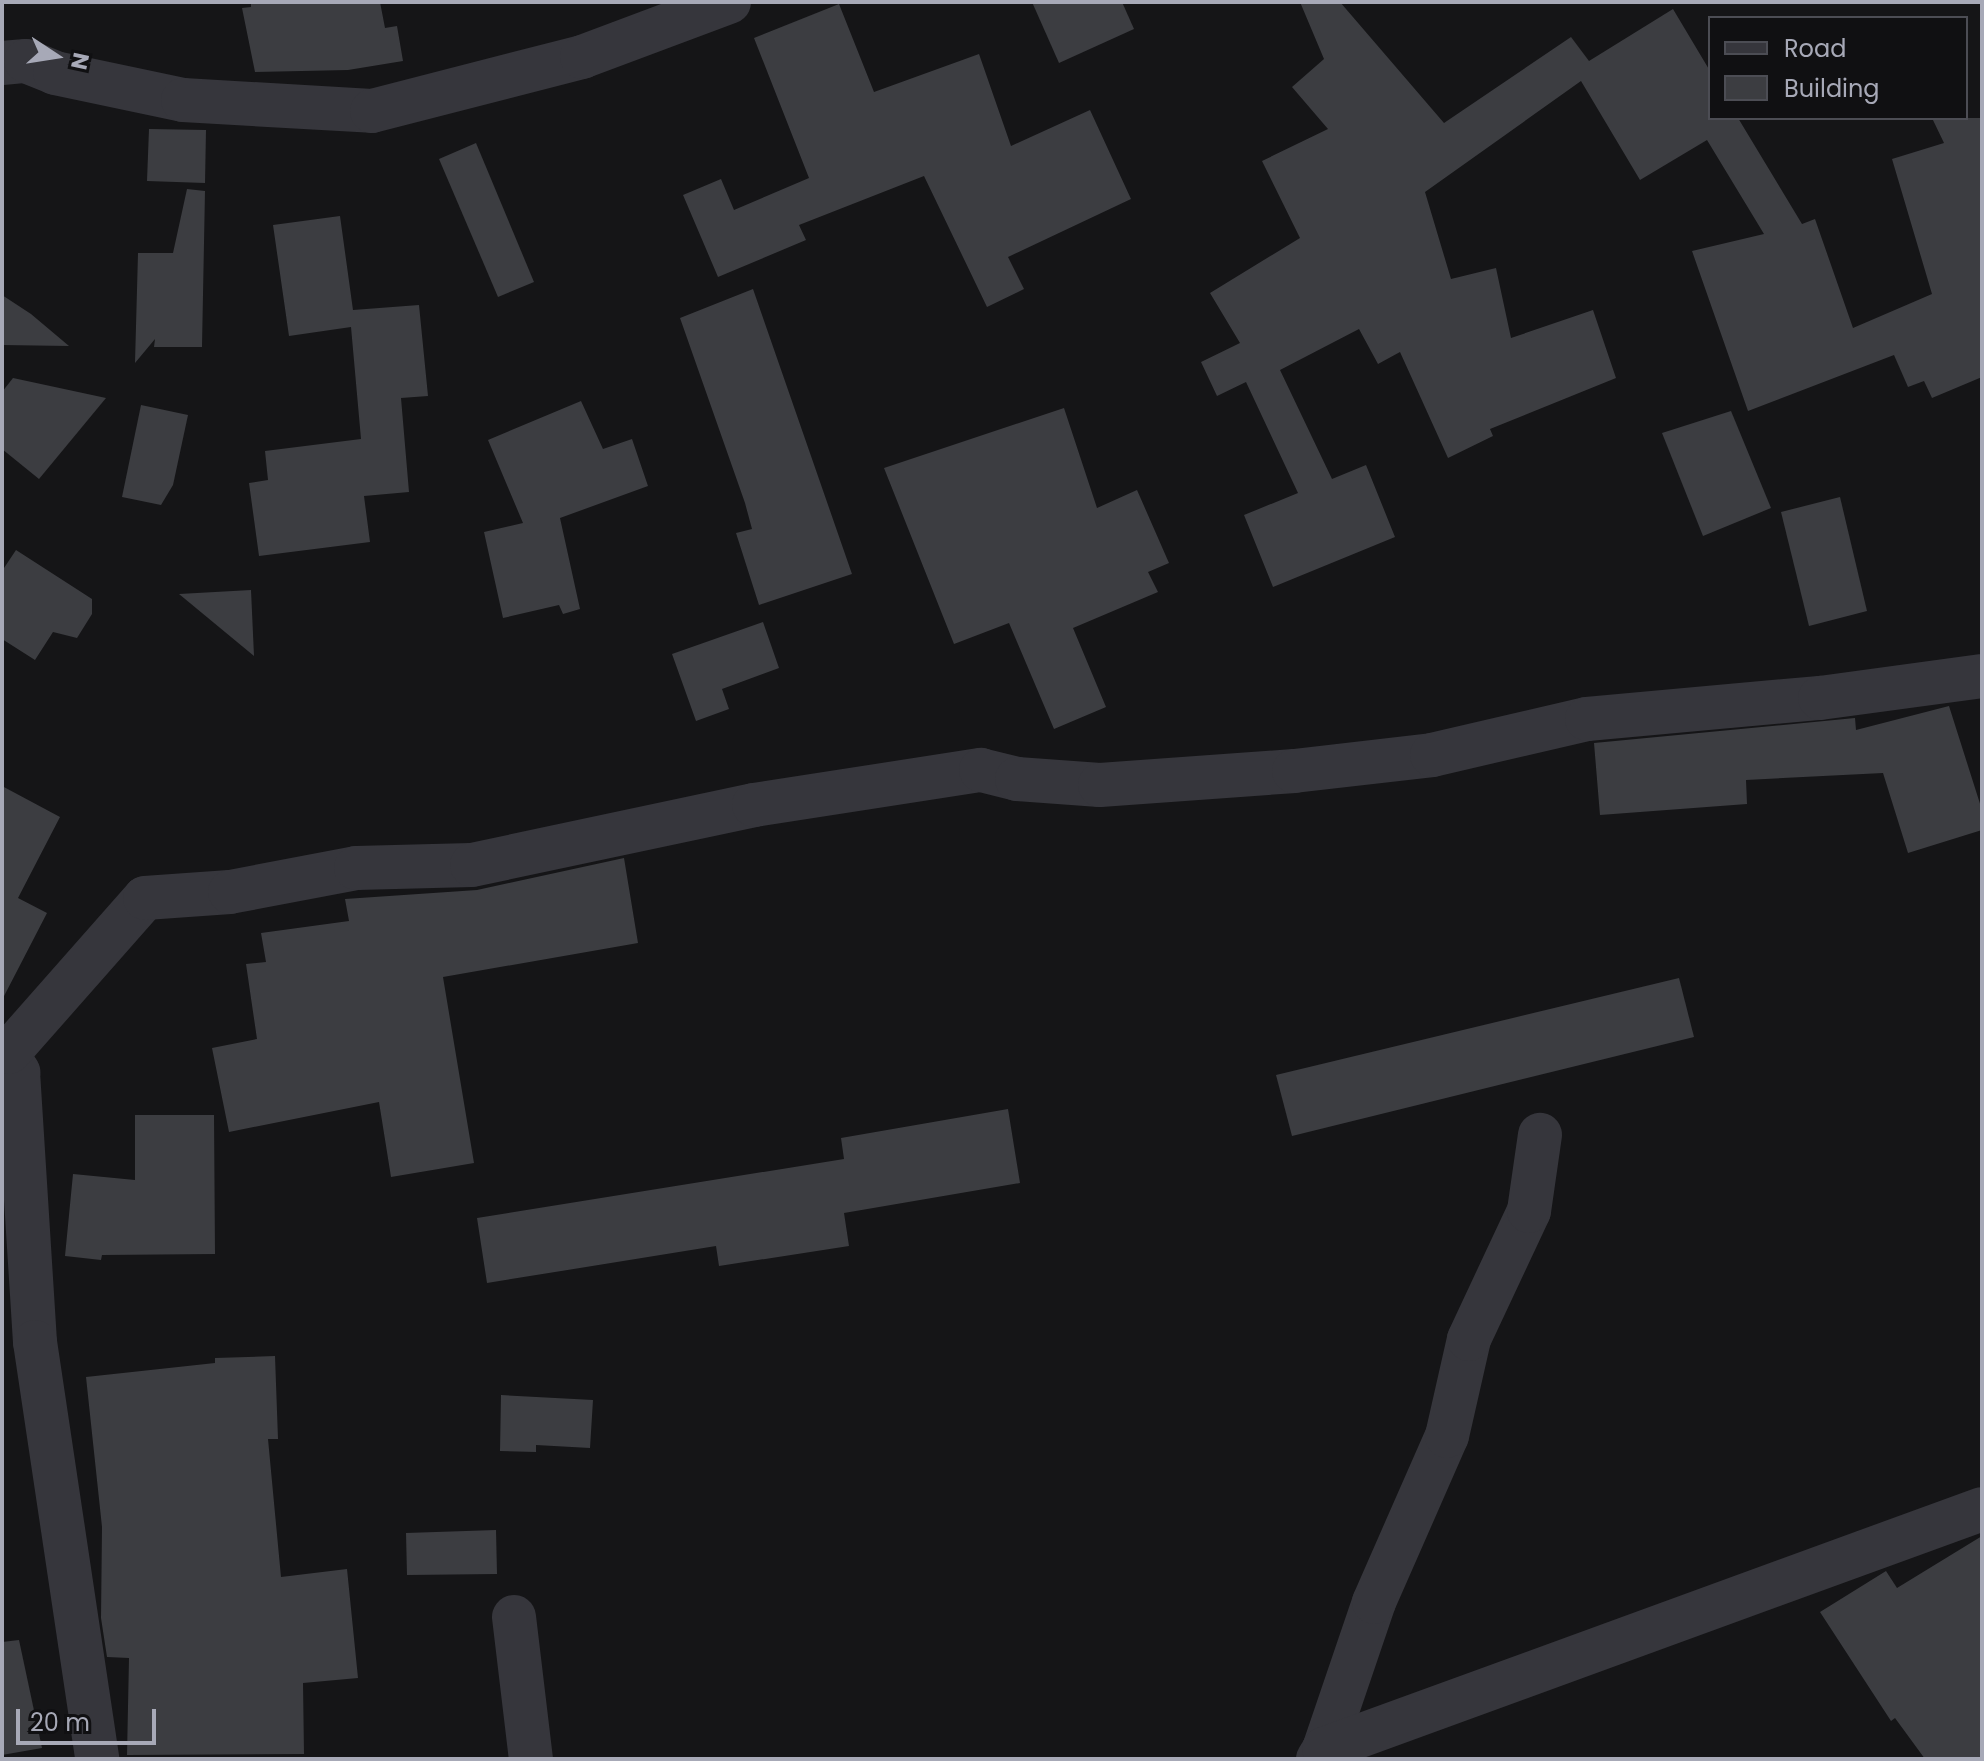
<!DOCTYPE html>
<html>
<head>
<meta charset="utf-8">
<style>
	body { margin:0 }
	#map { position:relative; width:1984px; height:1761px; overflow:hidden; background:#151517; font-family:Poppins,sans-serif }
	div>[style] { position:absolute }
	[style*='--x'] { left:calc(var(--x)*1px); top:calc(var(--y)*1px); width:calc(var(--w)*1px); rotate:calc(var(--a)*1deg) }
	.building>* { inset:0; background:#3c3d41 }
	.minor>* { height:44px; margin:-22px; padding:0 22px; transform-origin:22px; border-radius:22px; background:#36363c }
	span { translate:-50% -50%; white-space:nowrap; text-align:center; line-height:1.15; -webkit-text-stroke:7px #101012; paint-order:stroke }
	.frame { position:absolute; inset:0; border:4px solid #a7a9b7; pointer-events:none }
	.legend { position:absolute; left:1708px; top:16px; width:260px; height:104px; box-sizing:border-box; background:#101012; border:2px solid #4c4d54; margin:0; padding:10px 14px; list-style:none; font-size:24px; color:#a7a9b7 }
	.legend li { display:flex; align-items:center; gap:16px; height:40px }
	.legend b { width:40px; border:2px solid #4c4d54 }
	.north { position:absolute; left:16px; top:16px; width:80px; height:80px; -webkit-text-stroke:6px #101012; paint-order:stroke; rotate:102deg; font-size:22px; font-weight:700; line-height:32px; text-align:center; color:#a7a9b7 }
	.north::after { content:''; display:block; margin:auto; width:28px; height:36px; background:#a7a9b7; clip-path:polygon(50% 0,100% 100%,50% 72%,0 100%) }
	.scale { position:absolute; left:16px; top:1709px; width:140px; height:36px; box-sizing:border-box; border:4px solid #a7a9b7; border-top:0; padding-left:10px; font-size:24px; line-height:28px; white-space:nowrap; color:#a7a9b7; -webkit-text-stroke:6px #101012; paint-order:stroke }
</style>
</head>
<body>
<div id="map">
	<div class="building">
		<div style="clip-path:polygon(251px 2px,380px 2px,385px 28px,397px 26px,403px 61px,348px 70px,255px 72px,242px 8px,251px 7px)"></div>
		<div style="clip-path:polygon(1032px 2px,1122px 2px,1134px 29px,1059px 63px)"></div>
		<div style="clip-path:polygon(1300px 2px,1340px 2px,1444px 123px,1571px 37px,1589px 61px,1673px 9px,1710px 71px,1710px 118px,1738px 118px,1802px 224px,1815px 219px,1853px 328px,1932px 294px,1892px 159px,1944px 143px,1932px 118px,1982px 118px,1982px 377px,1932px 398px,1924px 381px,1908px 387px,1894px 355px,1748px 411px,1692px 251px,1764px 234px,1707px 140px,1640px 180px,1581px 81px,1425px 192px,1451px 279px,1496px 268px,1511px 338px,1593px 310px,1616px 378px,1490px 429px,1493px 436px,1448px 458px,1400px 352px,1378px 364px,1359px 329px,1280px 370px,1332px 479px,1366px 465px,1395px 537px,1273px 587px,1244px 515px,1298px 493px,1246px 382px,1217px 396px,1201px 362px,1240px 343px,1210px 293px,1300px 238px,1262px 161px,1328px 129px,1292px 87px,1324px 59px)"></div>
		<div style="clip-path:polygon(839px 4px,874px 92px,979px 54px,1011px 146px,1090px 110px,1131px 199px,1008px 257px,1024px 289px,987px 307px,924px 176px,799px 225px,806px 240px,718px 277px,683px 195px,721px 179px,734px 210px,809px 178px,754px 38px)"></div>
		<div style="clip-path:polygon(149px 129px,206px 130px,205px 183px,147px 181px)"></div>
		<div style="clip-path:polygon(476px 143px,534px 282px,498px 297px,439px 159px)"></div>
		<div style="clip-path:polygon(187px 189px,205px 191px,202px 347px,154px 347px,155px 339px,135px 363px,138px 253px,173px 253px)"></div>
		<div style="clip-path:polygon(340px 216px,353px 310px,419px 305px,428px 396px,401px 398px,409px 492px,364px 496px,370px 542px,259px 556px,249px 483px,268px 480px,265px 451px,361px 439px,351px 327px,289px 336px,273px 225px)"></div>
		<div style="clip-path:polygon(753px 289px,852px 574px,759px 605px,736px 533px,752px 529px,745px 503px,680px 318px)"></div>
		<div style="clip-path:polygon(2px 295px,31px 314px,69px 346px,2px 345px)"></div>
		<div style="clip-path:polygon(13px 378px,106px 398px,39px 479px,2px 449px,2px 392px)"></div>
		<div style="clip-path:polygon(581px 401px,603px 449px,632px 439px,648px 486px,560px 518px,580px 609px,563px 614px,559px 605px,503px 618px,484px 532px,523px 523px,488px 440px)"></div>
		<div style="clip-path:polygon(141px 405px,188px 415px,173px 485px,161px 505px,122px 497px)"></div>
		<div style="clip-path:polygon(1064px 408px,1097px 508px,1137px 490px,1169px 563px,1148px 572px,1158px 592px,1073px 628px,1106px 707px,1054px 729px,1009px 623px,954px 644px,884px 468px)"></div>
		<div style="clip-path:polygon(1731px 411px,1771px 508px,1703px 536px,1662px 433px)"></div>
		<div style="clip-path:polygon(1840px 497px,1867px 611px,1809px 626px,1781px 512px)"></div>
		<div style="clip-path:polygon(16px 550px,92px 599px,92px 614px,77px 638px,53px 632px,35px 660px,2px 639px,2px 571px)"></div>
		<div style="clip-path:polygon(251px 590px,254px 656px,179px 594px)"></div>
		<div style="clip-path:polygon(763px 622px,779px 668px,722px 689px,729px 709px,696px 721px,672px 654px)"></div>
		<div style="clip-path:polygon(1949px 706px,1982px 810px,1982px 830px,1908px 853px,1883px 773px,1746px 780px,1747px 804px,1600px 815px,1594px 743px,1855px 718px,1856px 730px)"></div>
		<div style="clip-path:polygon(2px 786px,60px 817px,18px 898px,47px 913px,2px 1000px)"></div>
		<div style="clip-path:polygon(624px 858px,638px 943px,443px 977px,474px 1163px,391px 1177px,379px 1102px,229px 1132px,212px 1048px,257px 1039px,246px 964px,266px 962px,261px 933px,349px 921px,345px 899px,477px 890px)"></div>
		<div style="clip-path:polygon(1679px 978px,1694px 1037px,1292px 1136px,1276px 1075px)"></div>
		<div style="clip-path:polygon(1008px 1109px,1020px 1183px,844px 1213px,849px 1246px,719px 1266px,716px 1246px,487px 1283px,477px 1218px,844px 1159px,841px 1138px)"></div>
		<div style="clip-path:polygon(135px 1115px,214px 1115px,215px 1254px,102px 1255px,101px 1260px,65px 1256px,73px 1174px,135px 1180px)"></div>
		<div style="clip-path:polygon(275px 1356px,278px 1439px,268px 1439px,281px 1577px,347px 1569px,358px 1678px,303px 1683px,304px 1754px,127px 1755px,129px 1658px,107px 1657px,101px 1618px,102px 1527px,86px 1377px,215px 1363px,215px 1358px)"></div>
		<div style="clip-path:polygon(501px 1395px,593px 1400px,590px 1448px,536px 1445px,536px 1452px,500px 1451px)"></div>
		<div style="clip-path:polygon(496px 1530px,497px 1574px,407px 1575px,406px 1533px)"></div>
		<div style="clip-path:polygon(1982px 1536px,1982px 1759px,1925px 1759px,1895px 1718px,1891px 1721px,1820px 1612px,1886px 1571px,1897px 1588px)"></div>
		<div style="clip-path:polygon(19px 1640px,42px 1748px,2px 1755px,2px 1642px)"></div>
	</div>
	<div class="minor">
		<div style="--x:2;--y:63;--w:24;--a:-5"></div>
		<div style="--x:26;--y:61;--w:31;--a:22"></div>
		<div style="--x:55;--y:73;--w:131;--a:11.9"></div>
		<div style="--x:183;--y:100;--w:189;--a:3.3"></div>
		<div style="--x:372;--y:111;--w:217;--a:-14.4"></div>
		<div style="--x:582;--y:57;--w:157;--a:-20.5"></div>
		<div style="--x:2;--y:1046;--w:31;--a:58"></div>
		<div style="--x:18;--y:1072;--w:271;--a:86.4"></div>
		<div style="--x:35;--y:1342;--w:422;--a:81.5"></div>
		<div style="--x:9;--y:1052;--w:205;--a:-48.6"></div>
		<div style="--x:145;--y:898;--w:85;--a:-4"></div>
		<div style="--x:230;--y:892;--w:128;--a:-10.8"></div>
		<div style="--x:356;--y:868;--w:116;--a:-1.5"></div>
		<div style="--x:472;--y:865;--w:288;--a:-12"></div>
		<div style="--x:754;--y:805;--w:230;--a:-8.8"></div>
		<div style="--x:981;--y:770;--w:37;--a:14"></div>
		<div style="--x:1017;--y:779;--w:83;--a:4.1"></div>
		<div style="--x:1100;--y:785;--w:195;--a:-4.1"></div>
		<div style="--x:1294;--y:771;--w:139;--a:-6.6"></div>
		<div style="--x:1432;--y:755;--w:159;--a:-13.1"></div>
		<div style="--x:1587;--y:719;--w:234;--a:-5.2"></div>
		<div style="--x:1820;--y:698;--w:163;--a:-7.7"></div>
		<div style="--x:514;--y:1617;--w:143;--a:83.2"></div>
		<div style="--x:1324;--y:1749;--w:155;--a:-71.2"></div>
		<div style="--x:1374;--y:1602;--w:181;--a:-66.3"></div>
		<div style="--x:1447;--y:1436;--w:99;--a:-77.2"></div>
		<div style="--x:1469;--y:1339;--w:141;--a:-64.9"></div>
		<div style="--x:1529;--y:1211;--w:77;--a:-81.8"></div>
		<div style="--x:1318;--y:1759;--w:12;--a:-59"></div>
		<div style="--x:1324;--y:1749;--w:700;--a:-20.04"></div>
	</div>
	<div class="frame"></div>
	<ul class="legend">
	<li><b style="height:10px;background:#36363c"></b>Road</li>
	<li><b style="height:22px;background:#3c3d41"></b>Building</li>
	</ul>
	<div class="north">N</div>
	<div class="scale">20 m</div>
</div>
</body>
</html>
